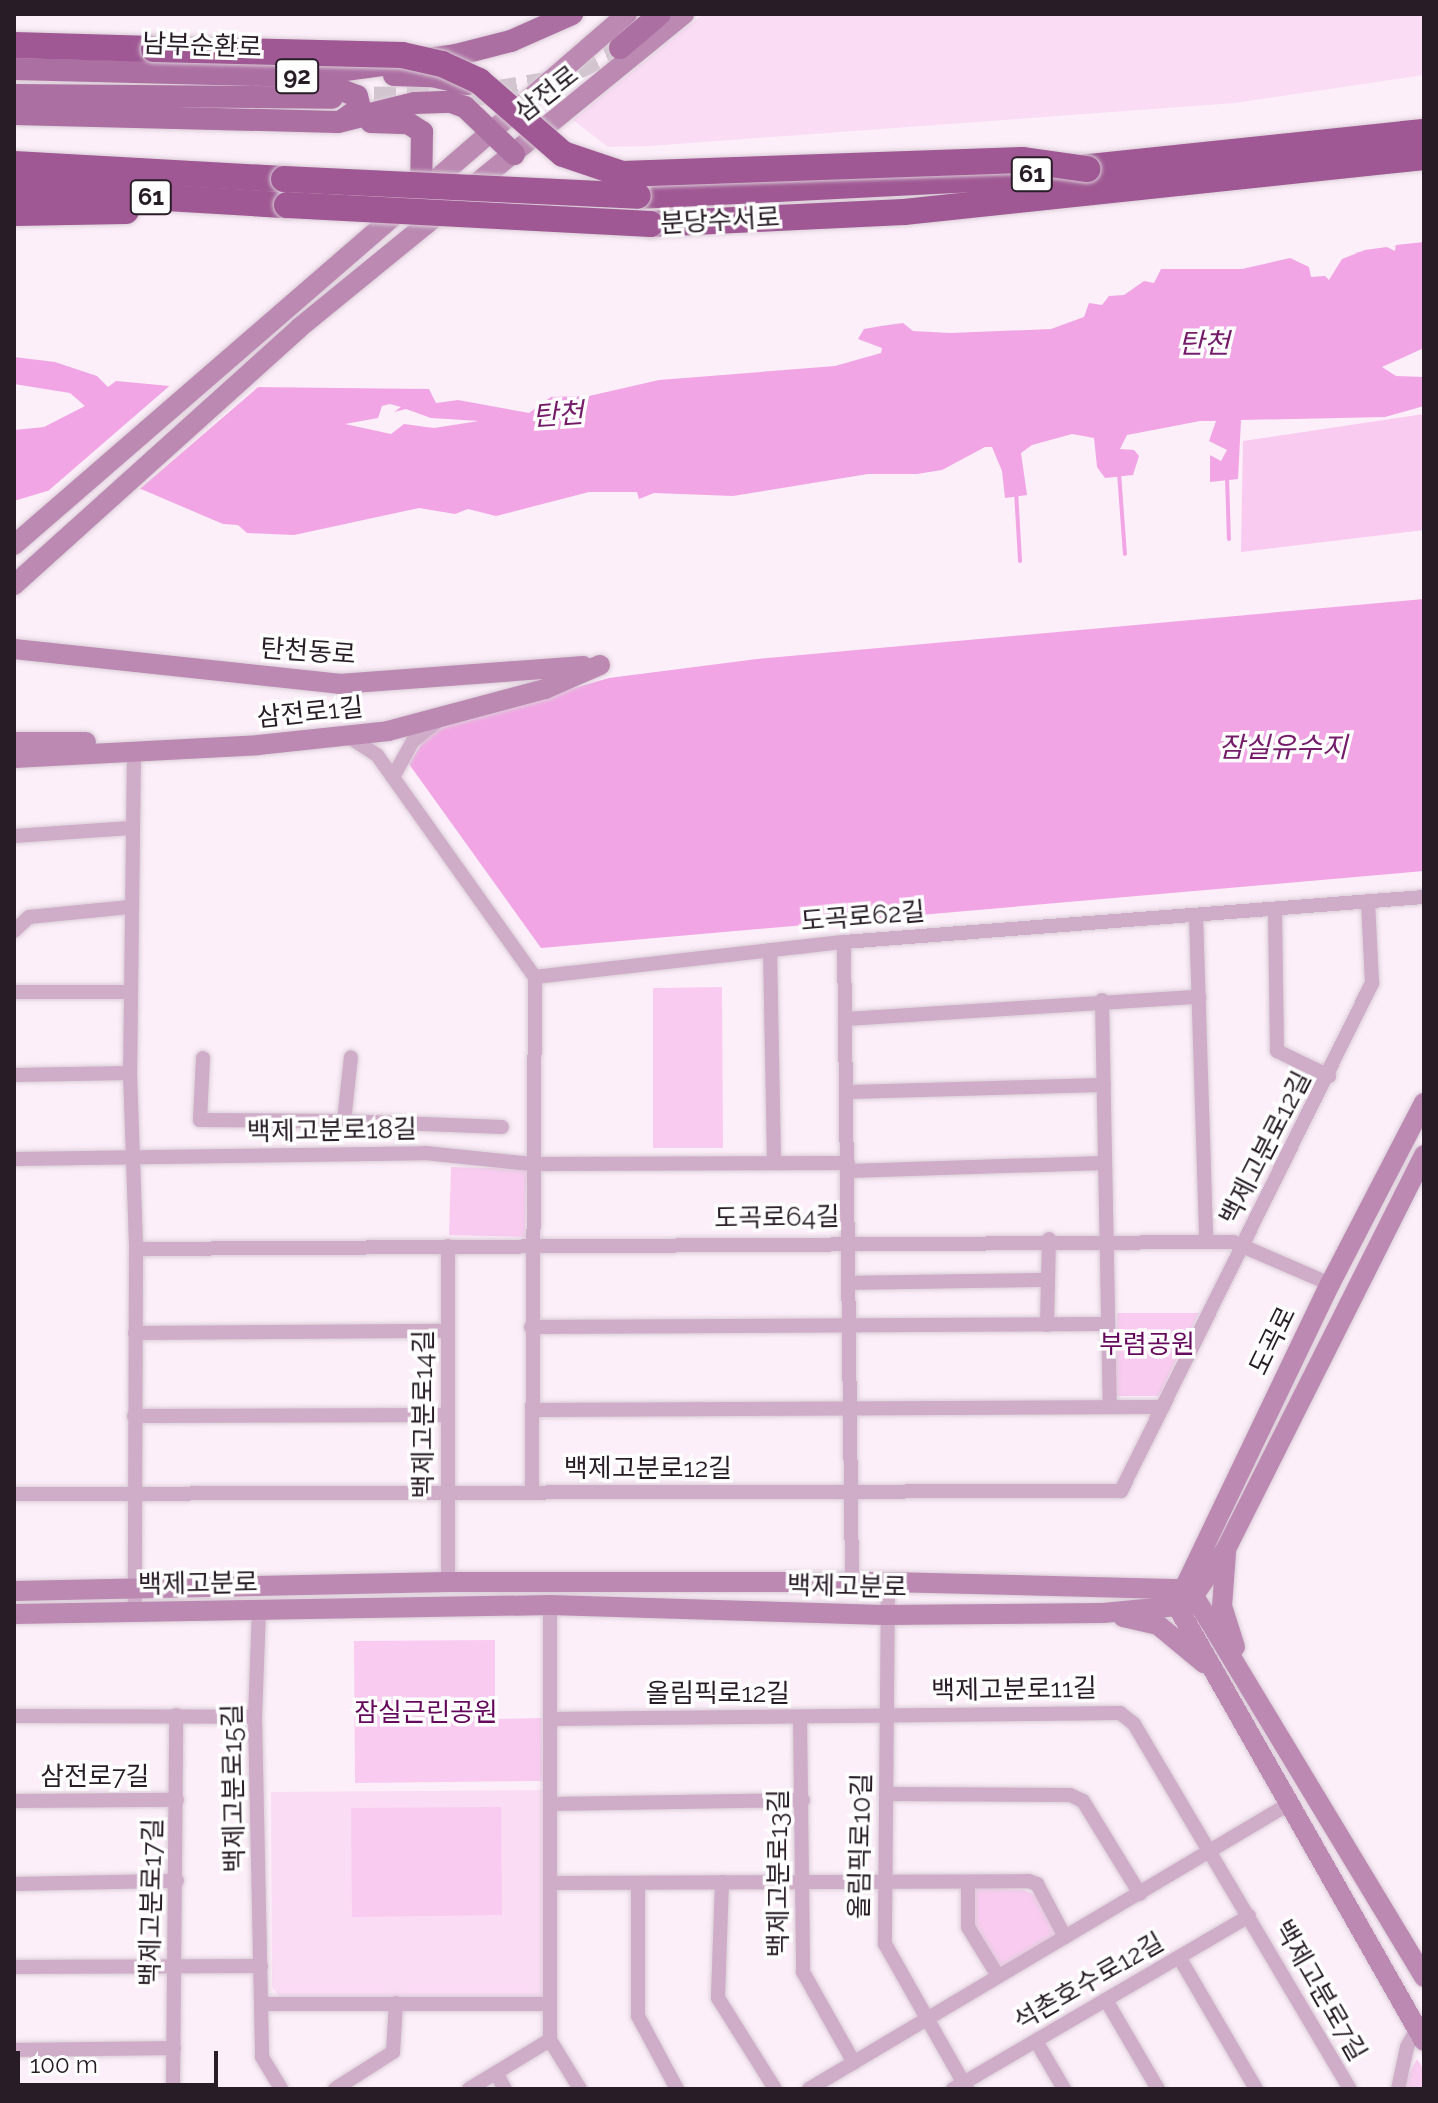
<!DOCTYPE html>
<html>
<head>
<meta charset="utf-8">
<style>
	body { margin:0 }
	#map { position:relative; width:1438px; height:2103px; overflow:hidden; background:#fceff9; font-family:Raleway,"Noto Sans KR",sans-serif }
	div>[style] { position:absolute }
	[style*='--x'] { left:calc(var(--x)*1px); top:calc(var(--y)*1px); width:calc(var(--w)*1px); rotate:calc(var(--a)*1deg) }
	.built>* { inset:0; background:#fbdcf5 }
	.green>* { inset:0; background:#f9cbf0 }
	.water>* { inset:0; background:#f2a5e4 }
	.pier>* { inset:0; background:#fceff9 }
	.stream>* { height:4px; margin:-2px; padding:0 2px; transform-origin:2px; border-radius:2px; background:#f2a5e4 }
	.primary-tunnel>* { height:22px; margin-top:-11px; transform-origin:0; background:repeating-linear-gradient(90deg,#d2c5cf 0 22px,transparent 0 33px) }
	.roads { filter:drop-shadow(0 0 2px #dacdd7) drop-shadow(0 0 2px #dacdd7) }
	.street>* { height:14px; margin:-7px; padding:0 7px; transform-origin:7px; border-radius:7px; background:#cfacc8 }
	.secondary>* { height:20px; margin:-10px; padding:0 10px; transform-origin:10px; border-radius:10px; background:#bb89b2 }
	.primary>* { height:22px; margin:-11px; padding:0 11px; transform-origin:11px; border-radius:11px; background:#ac6fa2 }
	.highway>* { height:26px; margin:-13px; padding:0 13px; transform-origin:13px; border-radius:13px; background:#9f5893 }
	.bridges { filter:drop-shadow(0 0 2px #dacdd7) drop-shadow(0 0 2px #dacdd7) }
	.highway-bridge>* { height:26px; margin:-13px; padding:0 13px; transform-origin:13px; border-radius:13px; background:#9f5893 }
	span { translate:-50% -50%; white-space:nowrap; text-align:center; line-height:1.15; -webkit-text-stroke:7px #fff; paint-order:stroke }
	.shield-label span { padding:2px 6px; background:#fff; border:2px solid; border-radius:6px; -webkit-text-stroke-width:0 }
	.shield-label { font-size:24px; color:#281d26; font-weight:700 }
	.street-label { font-size:26px; color:#281d26 }
	.park-label { font-size:26px; color:#66095d }
	.water-label { font-size:28px; color:#741c6a; font-style:italic }
	.frame { position:absolute; inset:0; border:16px solid #281d26; pointer-events:none }
	.scale { position:absolute; left:16px; top:2051px; width:202px; height:36px; box-sizing:border-box; border:4px solid #281d26; border-top:0; padding-left:10px; font-size:24px; line-height:28px; white-space:nowrap; color:#281d26; -webkit-text-stroke:6px #fff; paint-order:stroke }
</style>
</head>
<body>
<div id="map">
	<div class="built">
		<div style="clip-path:polygon(703px 14px,1424px 14px,1424px 75px,1235px 103px,650px 146px,608px 147px,573px 120px)"></div>
		<div style="clip-path:polygon(543px 1790px,544px 1999px,281px 1999px,272px 1987px,271px 1792px)"></div>
	</div>
	<div class="green">
		<div style="clip-path:polygon(1424px 414px,1424px 530px,1241px 552px,1243px 441px)"></div>
		<div style="clip-path:polygon(722px 987px,723px 1148px,653px 1148px,653px 988px)"></div>
		<div style="clip-path:polygon(451px 1167px,527px 1169px,525px 1237px,449px 1235px)"></div>
		<div style="clip-path:polygon(1117px 1313px,1199px 1313px,1159px 1396px,1114px 1396px)"></div>
		<div style="clip-path:polygon(495px 1640px,495px 1719px,542px 1718px,543px 1781px,355px 1783px,354px 1641px)"></div>
		<div style="clip-path:polygon(501px 1807px,502px 1915px,352px 1917px,351px 1808px)"></div>
		<div style="clip-path:polygon(971px 1887px,1024px 1890px,1036px 1896px,1059px 1937px,999px 1971px,972px 1929px)"></div>
		<div style="clip-path:polygon(1417px 2059px,1424px 2070px,1424px 2089px,1401px 2089px)"></div>
	</div>
	<div class="water">
		<div style="clip-path:polygon(evenodd,1424px 242px,1424px 348px,1382px 367px,1396px 376px,1424px 377px,1424px 406px,1385px 417px,1241px 420px,1238px 479px,1210px 482px,1210px 455px,1221px 461px,1227px 450px,1209px 441px,1216px 421px,1200px 421px,1127px 435px,1120px 449px,1134px 450px,1139px 456px,1133px 475px,1105px 478px,1097px 467px,1094px 438px,1072px 434px,1032px 445px,1021px 453px,1027px 495px,1005px 498px,1002px 471px,992px 447px,985px 447px,942px 470px,917px 474px,868px 474px,733px 496px,654px 493px,639px 499px,637px 492px,589px 492px,496px 516px,468px 509px,455px 514px,419px 508px,294px 535px,247px 533px,238px 525px,223px 524px,141px 489px,47px 491px,14px 501px,14px 430px,44px 427px,85px 406px,70px 393px,14px 384px,14px 357px,55px 362px,97px 376px,108px 387px,116px 381px,170px 386px,429px 389px,436px 403px,458px 400px,529px 413px,551px 397px,589px 396px,659px 380px,835px 366px,881px 353px,882px 348px,858px 339px,864px 329px,881px 326px,903px 323px,913px 331px,950px 333px,1051px 329px,1084px 317px,1089px 303px,1102px 305px,1109px 296px,1124px 295px,1144px 281px,1154px 283px,1161px 269px,1242px 269px,1290px 258px,1309px 267px,1311px 277px,1325px 276px,1329px 280px,1342px 259px,1365px 250px,1387px 247px,1395px 251px,1396px 245px,1424px 242px,390px 404px,401px 407px,394px 412px,406px 409px,431px 418px,479px 421px,434px 428px,404px 424px,391px 434px,345px 424px,378px 418px,382px 406px,390px 404px)"></div>
		<div style="clip-path:polygon(1424px 599px,1424px 871px,541px 948px,409px 764px,430px 729px,609px 678px,757px 659px)"></div>
	</div>
	<div class="pier">
		<div style="clip-path:polygon(174px 382px,264px 382px,135px 493px,40px 498px)"></div>
	</div>
	<div class="stream">
		<div style="--x:1119;--y:473;--w:81;--a:85.8"></div>
		<div style="--x:1227;--y:477;--w:62;--a:88.2"></div>
		<div style="--x:1016;--y:491;--w:70;--a:86.7"></div>
	</div>
	<div class="primary-tunnel">
		<div style="--x:341;--y:98;--w:122;--a:-0.5"></div>
		<div style="--x:463;--y:97;--w:84;--a:-9.6"></div>
		<div style="--x:546;--y:83;--w:82;--a:-25.3"></div>
	</div>
	<div class="roads">
		<div class="street">
			<div style="--x:349;--y:737;--w:33;--a:33"></div>
			<div style="--x:377;--y:755;--w:272;--a:54.6"></div>
			<div style="--x:535;--y:977;--w:311;--a:-6.5"></div>
			<div style="--x:844;--y:942;--w:582;--a:-4.44"></div>
			<div style="--x:134;--y:752;--w:321;--a:90.7"></div>
			<div style="--x:130;--y:1073;--w:176;--a:88"></div>
			<div style="--x:136;--y:1249;--w:362;--a:90.2"></div>
			<div style="--x:393;--y:777;--w:41;--a:-60.9"></div>
			<div style="--x:413;--y:741;--w:33;--a:-39"></div>
			<div style="--x:14;--y:836;--w:117;--a:-3.9"></div>
			<div style="--x:1275;--y:909;--w:142;--a:89.2"></div>
			<div style="--x:1277;--y:1051;--w:58;--a:25.7"></div>
			<div style="--x:1196;--y:915;--w:327;--a:88.2"></div>
			<div style="--x:14;--y:931;--w:21;--a:-43"></div>
			<div style="--x:29;--y:917;--w:101;--a:-5.7"></div>
			<div style="--x:844;--y:942;--w:640;--a:89.28"></div>
			<div style="--x:770;--y:950;--w:212;--a:88.9"></div>
			<div style="--x:14;--y:992;--w:116;--a:0"></div>
			<div style="--x:1102;--y:1000;--w:407;--a:88.9"></div>
			<div style="--x:845;--y:1019;--w:355;--a:-3.6"></div>
			<div style="--x:203;--y:1058;--w:62;--a:92.8"></div>
			<div style="--x:200;--y:1120;--w:144;--a:0.4"></div>
			<div style="--x:344;--y:1121;--w:64;--a:-83.8"></div>
			<div style="--x:14;--y:1075;--w:116;--a:-1"></div>
			<div style="--x:847;--y:1092;--w:257;--a:-1.6"></div>
			<div style="--x:344;--y:1121;--w:158;--a:2.2"></div>
			<div style="--x:14;--y:1159;--w:411;--a:-0.8"></div>
			<div style="--x:425;--y:1153;--w:107;--a:5.9"></div>
			<div style="--x:531;--y:1164;--w:317;--a:-0.2"></div>
			<div style="--x:848;--y:1171;--w:257;--a:-1.8"></div>
			<div style="--x:448;--y:1246;--w:336;--a:90"></div>
			<div style="--x:136;--y:1249;--w:1097;--a:-0.37"></div>
			<div style="--x:1233;--y:1242;--w:106;--a:23.4"></div>
			<div style="--x:848;--y:1283;--w:200;--a:-0.9"></div>
			<div style="--x:1047;--y:1325;--w:86;--a:-88.7"></div>
			<div style="--x:531;--y:1327;--w:576;--a:-0.3"></div>
			<div style="--x:135;--y:1333;--w:313;--a:-0.4"></div>
			<div style="--x:532;--y:1410;--w:631;--a:-0.27"></div>
			<div style="--x:134;--y:1416;--w:314;--a:-0.2"></div>
			<div style="--x:532;--y:1493;--w:516;--a:-89.67"></div>
			<div style="--x:14;--y:1494;--w:1107;--a:-0.16"></div>
			<div style="--x:1121;--y:1491;--w:567;--a:-63.71"></div>
			<div style="--x:1372;--y:983;--w:81;--a:-92.8"></div>
			<div style="--x:888;--y:1582;--w:362;--a:90.5"></div>
			<div style="--x:885;--y:1944;--w:167;--a:60.5"></div>
			<div style="--x:550;--y:1605;--w:435;--a:90"></div>
			<div style="--x:550;--y:2040;--w:57;--a:58.5"></div>
			<div style="--x:259;--y:1609;--w:108;--a:92.1"></div>
			<div style="--x:255;--y:1717;--w:340;--a:88.8"></div>
			<div style="--x:262;--y:2057;--w:37;--a:59"></div>
			<div style="--x:14;--y:1716;--w:241;--a:0.2"></div>
			<div style="--x:800;--y:1717;--w:255;--a:89.3"></div>
			<div style="--x:803;--y:1972;--w:104;--a:60.7"></div>
			<div style="--x:550;--y:1719;--w:570;--a:-0.6"></div>
			<div style="--x:1120;--y:1713;--w:18;--a:38"></div>
			<div style="--x:1134;--y:1724;--w:424;--a:59.4"></div>
			<div style="--x:886;--y:1794;--w:184;--a:0.3"></div>
			<div style="--x:1070;--y:1795;--w:14;--a:25"></div>
			<div style="--x:1083;--y:1801;--w:109;--a:58.5"></div>
			<div style="--x:14;--y:1801;--w:163;--a:-0.4"></div>
			<div style="--x:550;--y:1804;--w:253;--a:-0.9"></div>
			<div style="--x:722;--y:1882;--w:116;--a:92"></div>
			<div style="--x:718;--y:1998;--w:107;--a:57.9"></div>
			<div style="--x:968;--y:1882;--w:45;--a:90"></div>
			<div style="--x:968;--y:1927;--w:57;--a:58.5"></div>
			<div style="--x:550;--y:1883;--w:479;--a:-0.2"></div>
			<div style="--x:1029;--y:1881;--w:9;--a:21"></div>
			<div style="--x:1037;--y:1884;--w:60;--a:62.2"></div>
			<div style="--x:638;--y:1883;--w:133;--a:90"></div>
			<div style="--x:638;--y:2016;--w:83;--a:61.9"></div>
			<div style="--x:14;--y:1884;--w:163;--a:-1.1"></div>
			<div style="--x:1179;--y:1957;--w:153;--a:59.7"></div>
			<div style="--x:14;--y:1967;--w:247;--a:-0.2"></div>
			<div style="--x:1106;--y:2000;--w:103;--a:59.7"></div>
			<div style="--x:261;--y:2004;--w:289;--a:0"></div>
			<div style="--x:1036;--y:2041;--w:56;--a:59.7"></div>
			<div style="--x:14;--y:2050;--w:160;--a:-0.7"></div>
			<div style="--x:496;--y:2073;--w:18;--a:61"></div>
			<div style="--x:173;--y:2089;--w:374;--a:-89.5"></div>
			<div style="--x:335;--y:2089;--w:69;--a:-32.5"></div>
			<div style="--x:393;--y:2052;--w:49;--a:-86.5"></div>
			<div style="--x:469;--y:2089;--w:95;--a:-31.2"></div>
			<div style="--x:809;--y:2089;--w:556;--a:-30.72"></div>
			<div style="--x:953;--y:2089;--w:343;--a:-30.3"></div>
			<div style="--x:1398;--y:2089;--w:43;--a:-77.9"></div>
			<div style="--x:1407;--y:2047;--w:26;--a:-61"></div>
		</div>
		<div class="secondary">
			<div style="--x:14;--y:545;--w:811;--a:-40.9"></div>
			<div style="--x:14;--y:585;--w:384;--a:-42"></div>
			<div style="--x:299;--y:328;--w:497;--a:-39.2"></div>
			<div style="--x:14;--y:649;--w:327;--a:6.1"></div>
			<div style="--x:339;--y:684;--w:245;--a:-4.2"></div>
			<div style="--x:14;--y:742;--w:72;--a:0"></div>
			<div style="--x:14;--y:758;--w:244;--a:-3"></div>
			<div style="--x:258;--y:745;--w:131;--a:-6.1"></div>
			<div style="--x:388;--y:731;--w:163;--a:-15"></div>
			<div style="--x:545;--y:689;--w:60;--a:-23.6"></div>
			<div style="--x:1226;--y:1553;--w:53;--a:94.3"></div>
			<div style="--x:1222;--y:1606;--w:43;--a:72.4"></div>
			<div style="--x:14;--y:1591;--w:434;--a:-1.2"></div>
			<div style="--x:448;--y:1582;--w:440;--a:0"></div>
			<div style="--x:888;--y:1582;--w:293;--a:1.4"></div>
			<div style="--x:1181;--y:1589;--w:17;--a:33"></div>
			<div style="--x:1195;--y:1598;--w:40;--a:58"></div>
			<div style="--x:1216;--y:1632;--w:403;--a:58.9"></div>
			<div style="--x:1178;--y:1601;--w:352;--a:-64.4"></div>
			<div style="--x:1330;--y:1284;--w:204;--a:-62.6"></div>
			<div style="--x:1185;--y:1608;--w:72;--a:-55.2"></div>
			<div style="--x:1226;--y:1549;--w:441;--a:-63.3"></div>
			<div style="--x:14;--y:1614;--w:536;--a:-0.96"></div>
			<div style="--x:550;--y:1605;--w:334;--a:1.7"></div>
			<div style="--x:884;--y:1615;--w:219;--a:-0.5"></div>
			<div style="--x:1103;--y:1613;--w:74;--a:-5.4"></div>
			<div style="--x:1177;--y:1606;--w:500;--a:60.41"></div>
			<div style="--x:1123;--y:1617;--w:36;--a:13"></div>
			<div style="--x:1158;--y:1625;--w:60;--a:39.6"></div>
		</div>
		<div class="primary">
			<div style="--x:620;--y:48;--w:52;--a:-40.4"></div>
			<div style="--x:14;--y:69;--w:287;--a:1.4"></div>
			<div style="--x:301;--y:76;--w:156;--a:-7.7"></div>
			<div style="--x:456;--y:55;--w:57;--a:-14.3"></div>
			<div style="--x:511;--y:41;--w:67;--a:-23.9"></div>
			<div style="--x:394;--y:75;--w:38;--a:2"></div>
			<div style="--x:432;--y:76;--w:36;--a:13"></div>
			<div style="--x:313;--y:79;--w:47;--a:21.1"></div>
			<div style="--x:357;--y:96;--w:12;--a:76"></div>
			<div style="--x:360;--y:108;--w:21;--a:145"></div>
			<div style="--x:14;--y:95;--w:318;--a:0.5"></div>
			<div style="--x:14;--y:114;--w:324;--a:1.4"></div>
			<div style="--x:338;--y:122;--w:79;--a:-13.9"></div>
			<div style="--x:415;--y:103;--w:36;--a:-2"></div>
			<div style="--x:451;--y:102;--w:15;--a:20"></div>
			<div style="--x:465;--y:107;--w:68;--a:43.8"></div>
			<div style="--x:371;--y:122;--w:37;--a:2"></div>
			<div style="--x:408;--y:123;--w:17;--a:33"></div>
			<div style="--x:422;--y:132;--w:62;--a:90.9"></div>
		</div>
		<div class="highway">
			<div style="--x:14;--y:45;--w:140;--a:1.6"></div>
			<div style="--x:14;--y:164;--w:270;--a:3.2"></div>
			<div style="--x:14;--y:189;--w:273;--a:3.4"></div>
			<div style="--x:638;--y:196;--w:337;--a:-2.9"></div>
			<div style="--x:975;--y:179;--w:451;--a:-6"></div>
			<div style="--x:14;--y:213;--w:112;--a:-1"></div>
			<div style="--x:651;--y:224;--w:253;--a:-2.7"></div>
			<div style="--x:904;--y:212;--w:523;--a:-6.04"></div>
		</div>
	</div>
	<div class="bridges">
		<div class="highway-bridge">
			<div style="--x:154;--y:49;--w:248;--a:1.4"></div>
			<div style="--x:402;--y:55;--w:41;--a:12.7"></div>
			<div style="--x:442;--y:64;--w:41;--a:24.7"></div>
			<div style="--x:479;--y:81;--w:111;--a:41"></div>
			<div style="--x:563;--y:154;--w:62;--a:18.7"></div>
			<div style="--x:622;--y:174;--w:400;--a:-2"></div>
			<div style="--x:1022;--y:160;--w:66;--a:7.9"></div>
			<div style="--x:284;--y:179;--w:354;--a:2.7"></div>
			<div style="--x:287;--y:205;--w:364;--a:3"></div>
		</div>
	</div>
	<div class="shield-label">
		<span style="left:297px;top:76px">92</span>
		<span style="left:1032px;top:174px">61</span>
		<span style="left:151px;top:197px">61</span>
	</div>
	<div class="street-label">
		<span style="left:202px;top:46px;rotate:2deg">남부순환로</span>
		<span style="left:547px;top:94px;rotate:-38deg">삼전로</span>
		<span style="left:720px;top:221px;rotate:-3deg">분당수서로</span>
		<span style="left:308px;top:652px;rotate:4deg">탄천동로</span>
		<span style="left:310px;top:713px;rotate:-6deg">삼전로1길</span>
		<span style="left:863px;top:917px;rotate:-5deg">도곡로62길</span>
		<span style="left:332px;top:1131px;rotate:-1deg">백제고분로18길</span>
		<span style="left:1266px;top:1148px;rotate:-63deg">백제고분로12길</span>
		<span style="left:777px;top:1218px;rotate:-1deg">도곡로64길</span>
		<span style="left:1273px;top:1341px;rotate:-64deg">도곡로</span>
		<span style="left:424px;top:1414px;rotate:-90deg">백제고분로14길</span>
		<span style="left:648px;top:1469px">백제고분로12길</span>
		<span style="left:198px;top:1584px;rotate:-1deg">백제고분로</span>
		<span style="left:847px;top:1587px;rotate:1deg">백제고분로</span>
		<span style="left:1014px;top:1690px;rotate:-1deg">백제고분로11길</span>
		<span style="left:718px;top:1694px">올림픽로12길</span>
		<span style="left:95px;top:1777px">삼전로7길</span>
		<span style="left:234px;top:1788px;rotate:-91deg">백제고분로15길</span>
		<span style="left:861px;top:1846px;rotate:-89deg">올림픽로10길</span>
		<span style="left:779px;top:1873px;rotate:-90deg">백제고분로13길</span>
		<span style="left:152px;top:1902px;rotate:-89deg">백제고분로17길</span>
		<span style="left:1089px;top:1982px;rotate:-30deg">석촌호수로12길</span>
		<span style="left:1320px;top:1991px;rotate:60deg">백제고분로7길</span>
	</div>
	<div class="park-label">
		<span style="left:1147px;top:1345px">부렴공원</span>
		<span style="left:426px;top:1713px">잠실근린공원</span>
	</div>
	<div class="water-label">
		<span style="left:1204px;top:344px">탄천</span>
		<span style="left:558px;top:415px;rotate:-4deg">탄천</span>
		<span style="left:1283px;top:748px">잠실유수지</span>
	</div>
	<div class="frame"></div>
	<div class="scale">100 m</div>
</div>
</body>
</html>
